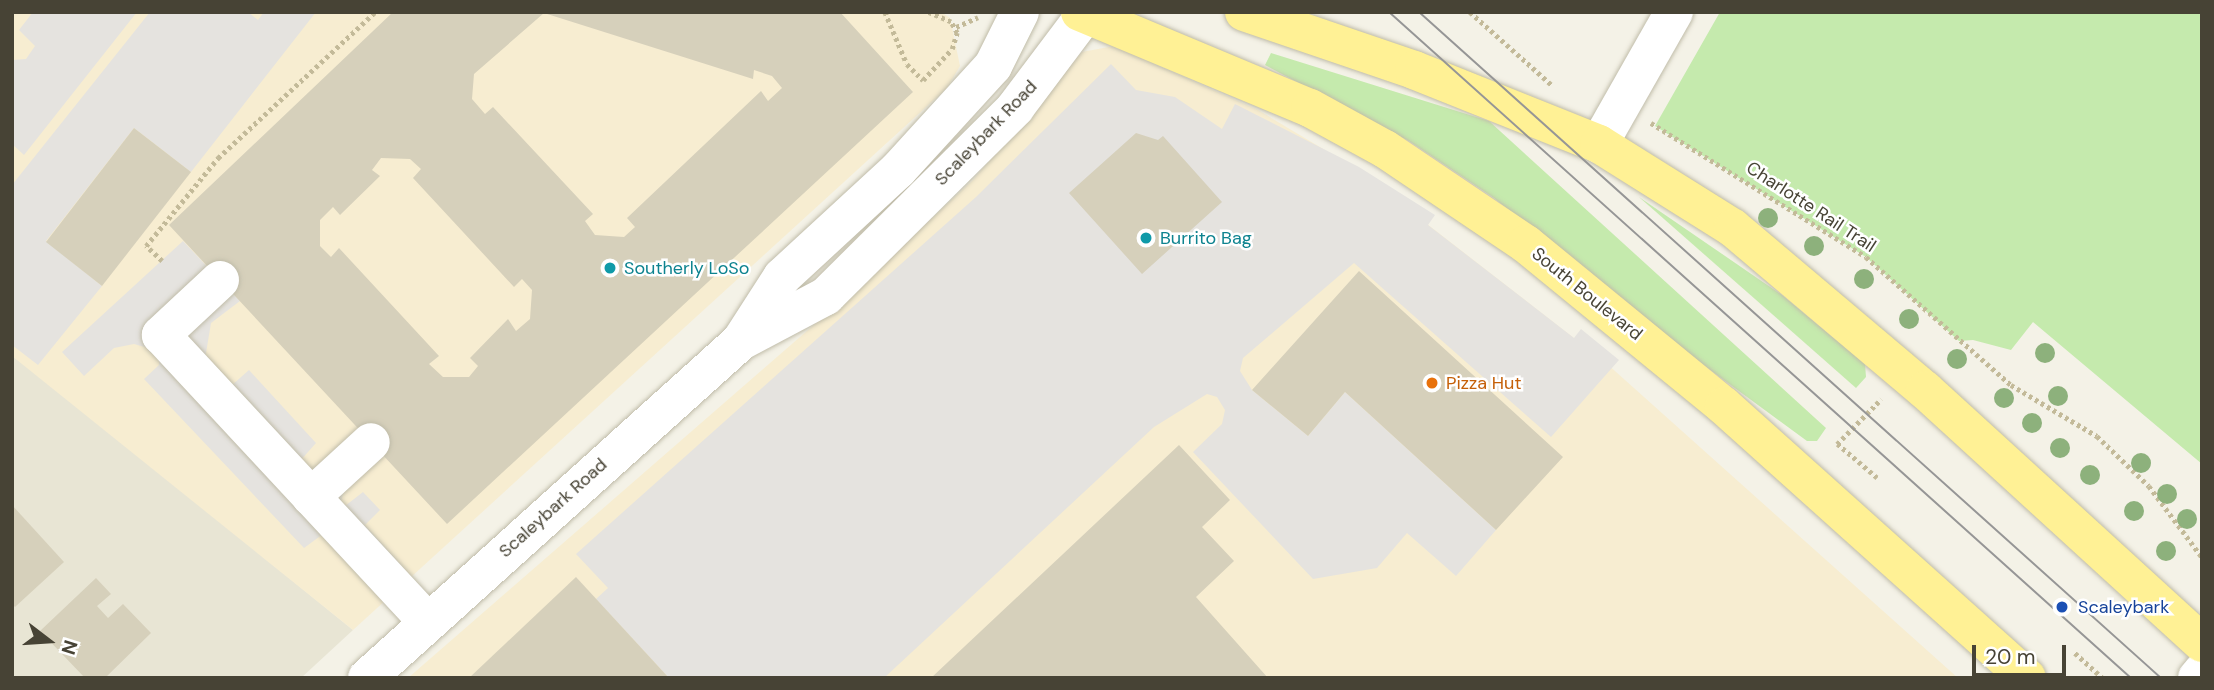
<!DOCTYPE html>
<html>
<head>
<meta charset="utf-8">
<style>
	body { margin:0 }
	#map { position:relative; width:2214px; height:690px; overflow:hidden; background:#f4f2e7; font-family:"DM Sans",sans-serif }
	div>[style] { position:absolute }
	[style*='--x'] { left:calc(var(--x)*1px); top:calc(var(--y)*1px); width:calc(var(--w)*1px); rotate:calc(var(--a)*1deg) }
	.residential>* { inset:0; background:#e8e5d4 }
	.commercial>* { inset:0; background:#f7edd1 }
	.green>* { inset:0; background:#c5eaad }
	.parking>* { inset:0; background:#e5e3df }
	.building>* { inset:0; background:#d6d0bb }
	.path>* { height:4.5px; margin-top:-2.25px; transform-origin:0; background:repeating-linear-gradient(90deg,#c3ba99 0 3.5px,transparent 0 7px) }
	.roads { filter:drop-shadow(0 0 2px #c0bca9) drop-shadow(0 0 2px #c0bca9) }
	.minor>* { height:38px; margin:-19px; padding:0 19px; transform-origin:19px; border-radius:19px; background:#fff }
	.major>* { height:38px; margin:-19px; padding:0 19px; transform-origin:19px; border-radius:19px; background:#fff195 }
	.tram>* { height:2px; margin:-1px; padding:0 1px; transform-origin:1px; border-radius:1px; background:#969696 }
	.trees>* { width:20px; height:20px; margin:-10px; border-radius:50%; background:#8db17c }
	.dots>* { width:19px; height:19px; translate:-50% -50%; box-sizing:border-box; border:4px solid #fff; border-radius:50% }
	span { translate:-50% -50%; white-space:nowrap; text-align:center; line-height:1.15; -webkit-text-stroke:5px #fff; paint-order:stroke }
	.street-label { font-size:18px; color:#474335 }
	.culture-label { font-size:18px; color:#0d838f }
	.left { translate:0 -50%; text-align:left }
	.food-label { font-size:18px; color:#c56008 }
	.transit-label { font-size:18px; color:#164399 }
	.frame { position:absolute; inset:0; border:14px solid #474335; pointer-events:none }
	.north { position:absolute; left:14px; top:606px; width:70px; height:70px; -webkit-text-stroke:5px #fff; paint-order:stroke; rotate:107deg; font-size:19px; font-weight:700; line-height:28px; text-align:center; color:#474335 }
	.north::after { content:''; display:block; margin:auto; width:24px; height:32px; background:#474335; clip-path:polygon(50% 0,100% 100%,50% 72%,0 100%) }
	.scale { position:absolute; left:1972px; top:645px; width:94px; height:32px; box-sizing:border-box; border:4px solid #474335; border-top:0; padding-left:9px; font-size:21px; line-height:24px; white-space:nowrap; color:#474335; -webkit-text-stroke:5px #fff; paint-order:stroke }
</style>
</head>
<body>
<div id="map">
	<div class="residential">
		<div style="clip-path:polygon(12px 356px,46px 380px,353px 630px,301px 678px,12px 678px)"></div>
	</div>
	<div class="commercial">
		<div style="clip-path:polygon(12px 12px,941px 12px,950px 18px,960px 66px,947px 88px,353px 630px,12px 356px)"></div>
		<div style="clip-path:polygon(1114px 46px,1258px 110px,1355px 168px,1606px 363px,1958px 678px,408px 678px,861px 284px,973px 180px,1082px 52px)"></div>
	</div>
	<div class="green">
		<div style="clip-path:polygon(1720px 12px,2202px 12px,2202px 464px,2033px 322px,2011px 350px,1973px 340px,1959px 341px,1866px 257px,1655px 126px)"></div>
		<div style="clip-path:polygon(1271px 53px,1489px 121px,1826px 428px,1817px 441px,1807px 441px,1675px 344px,1494px 198px,1409px 141px,1265px 65px)"></div>
		<div style="clip-path:polygon(1639px 197px,1782px 295px,1865px 364px,1866px 377px,1856px 388px)"></div>
	</div>
	<div class="parking">
		<div style="clip-path:polygon(33px 12px,137px 12px,24px 155px,12px 144px,12px 60px,26px 59px,35px 46px,19px 30px)"></div>
		<div style="clip-path:polygon(150px 12px,248px 12px,258px 20px,264px 12px,316px 12px,191px 172px,134px 128px,46px 241px,102px 286px,38px 365px,12px 345px,12px 185px)"></div>
		<div style="clip-path:polygon(1111px 64px,1136px 90px,1175px 97px,1222px 129px,1235px 104px,1359px 167px,1435px 215px,1428px 225px,1574px 338px,1581px 329px,1619px 360px,1551px 437px,1354px 263px,1243px 358px,1240px 371px,1252px 390px,1308px 436px,1345px 392px,1496px 530px,1456px 576px,1407px 533px,1377px 568px,1313px 579px,1193px 452px,1222px 424px,1225px 410px,1217px 397px,1207px 394px,1154px 427px,884px 678px,669px 678px,596px 599px,608px 588px,576px 554px,976px 197px)"></div>
		<div style="clip-path:polygon(183px 241px,240px 301px,211px 323px,205px 359px,231px 386px,249px 370px,316px 443px,300px 461px,343px 493px,341px 502px,345px 506px,363px 492px,380px 510px,365px 525px,401px 565px,323px 534px,304px 548px,144px 379px,159px 365px,159px 357px,148px 348px,134px 344px,114px 348px,84px 376px,62px 352px)"></div>
	</div>
	<div class="building">
		<div style="clip-path:polygon(evenodd,393px 12px,840px 12px,913px 92px,447px 524px,169px 225px,393px 12px,544px 13px,753px 79px,754px 70px,772px 76px,782px 88px,768px 101px,761px 91px,627px 218px,635px 227px,624px 237px,595px 235px,585px 221px,593px 214px,493px 107px,485px 114px,472px 99px,474px 74px,544px 13px,393px 12px,381px 158px,410px 159px,421px 169px,413px 178px,514px 287px,522px 279px,532px 290px,530px 319px,516px 331px,508px 319px,470px 358px,478px 366px,469px 377px,443px 377px,429px 364px,439px 356px,339px 248px,331px 257px,320px 246px,320px 220px,333px 207px,340px 215px,380px 176px,372px 170px,381px 158px)"></div>
		<div style="clip-path:polygon(134px 128px,191px 172px,102px 286px,46px 242px)"></div>
		<div style="clip-path:polygon(1136px 133px,1158px 140px,1163px 136px,1222px 202px,1142px 274px,1069px 193px)"></div>
		<div style="clip-path:polygon(1359px 271px,1563px 457px,1496px 530px,1345px 392px,1308px 436px,1252px 390px)"></div>
		<div style="clip-path:polygon(1179px 445px,1230px 500px,1202px 527px,1234px 561px,1196px 597px,1268px 678px,931px 678px)"></div>
		<div style="clip-path:polygon(12px 505px,64px 562px,15px 607px,12px 604px)"></div>
		<div style="clip-path:polygon(576px 577px,669px 678px,469px 678px)"></div>
		<div style="clip-path:polygon(96px 578px,111px 594px,97px 606px,108px 618px,123px 604px,151px 633px,105px 678px,85px 678px,40px 631px)"></div>
	</div>
	<div class="path">
		<div style="--x:885;--y:12;--w:56;--a:67.1"></div>
		<div style="--x:907;--y:64;--w:23;--a:45"></div>
		<div style="--x:923;--y:80;--w:42;--a:-46.9"></div>
		<div style="--x:952;--y:49;--w:17;--a:-73"></div>
		<div style="--x:957;--y:33;--w:13;--a:-119"></div>
		<div style="--x:951;--y:22;--w:25;--a:-157"></div>
		<div style="--x:1470;--y:12;--w:111;--a:41.7"></div>
		<div style="--x:956;--y:27;--w:24;--a:-24"></div>
		<div style="--x:1651;--y:123;--w:253;--a:31.9"></div>
		<div style="--x:1866;--y:257;--w:193;--a:41.4"></div>
		<div style="--x:2011;--y:385;--w:100;--a:30.7"></div>
		<div style="--x:2097;--y:436;--w:72;--a:43.9"></div>
		<div style="--x:2149;--y:486;--w:89;--a:53.3"></div>
		<div style="--x:162;--y:261;--w:22;--a:-137"></div>
		<div style="--x:146;--y:246;--w:114;--a:-50.7"></div>
		<div style="--x:218;--y:158;--w:214;--a:-42.9"></div>
		<div style="--x:1877;--y:478;--w:52;--a:-139.6"></div>
		<div style="--x:1837;--y:444;--w:63;--a:-45.6"></div>
		<div style="--x:2075;--y:653;--w:38;--a:42"></div>
	</div>
	<div class="roads">
		<div class="minor">
			<div style="--x:1599;--y:144;--w:152;--a:-60.4"></div>
			<div style="--x:220;--y:280;--w:81;--a:137"></div>
			<div style="--x:161;--y:335;--w:392;--a:47.1"></div>
			<div style="--x:742;--y:339;--w:74;--a:-57.2"></div>
			<div style="--x:782;--y:277;--w:158;--a:-42.7"></div>
			<div style="--x:898;--y:170;--w:141;--a:-47.6"></div>
			<div style="--x:993;--y:66;--w:60;--a:-63.4"></div>
			<div style="--x:311;--y:497;--w:81;--a:-42.5"></div>
			<div style="--x:367;--y:678;--w:503;--a:-42.02"></div>
			<div style="--x:741;--y:341;--w:96;--a:-27.9"></div>
			<div style="--x:826;--y:296;--w:267;--a:-44.8"></div>
			<div style="--x:1015;--y:108;--w:120;--a:-53.1"></div>
			<div style="--x:2197;--y:678;--w:8;--a:-50"></div>
		</div>
		<div class="major">
			<div style="--x:1080;--y:12;--w:249;--a:22.7"></div>
			<div style="--x:1310;--y:108;--w:85;--a:28.7"></div>
			<div style="--x:1385;--y:149;--w:170;--a:34"></div>
			<div style="--x:1526;--y:244;--w:256;--a:39.3"></div>
			<div style="--x:1724;--y:406;--w:407;--a:41.9"></div>
			<div style="--x:1244;--y:12;--w:180;--a:18.8"></div>
			<div style="--x:1414;--y:70;--w:199;--a:21.8"></div>
			<div style="--x:1599;--y:144;--w:158;--a:32.1"></div>
			<div style="--x:1733;--y:228;--w:251;--a:40.2"></div>
			<div style="--x:1925;--y:390;--w:375;--a:42.4"></div>
		</div>
	</div>
	<div class="tram">
		<div style="--x:1389;--y:12;--w:997;--a:41.91"></div>
		<div style="--x:1419;--y:12;--w:997;--a:41.91"></div>
	</div>
	<div class="trees">
		<div style="left:1768px;top:218px"></div>
		<div style="left:1814px;top:246px"></div>
		<div style="left:1864px;top:279px"></div>
		<div style="left:1909px;top:319px"></div>
		<div style="left:2045px;top:353px"></div>
		<div style="left:1957px;top:359px"></div>
		<div style="left:2058px;top:396px"></div>
		<div style="left:2004px;top:398px"></div>
		<div style="left:2032px;top:423px"></div>
		<div style="left:2060px;top:448px"></div>
		<div style="left:2141px;top:463px"></div>
		<div style="left:2090px;top:475px"></div>
		<div style="left:2167px;top:494px"></div>
		<div style="left:2134px;top:511px"></div>
		<div style="left:2187px;top:519px"></div>
		<div style="left:2166px;top:551px"></div>
	</div>
	<div class="dots">
		<div style="left:1146px;top:238px;background:#0f9aa8"></div>
		<div style="left:610px;top:268px;background:#0f9aa8"></div>
		<div style="left:1432px;top:383px;background:#e8710a"></div>
		<div style="left:2062px;top:607px;background:#1a4fb4"></div>
	</div>
	<div class="street-label">
		<span style="left:986px;top:133px;rotate:-46deg">Scaleybark Road</span>
		<span style="left:1811px;top:207px;rotate:33deg">Charlotte Rail Trail</span>
		<span style="left:1587px;top:294px;rotate:39deg">South Boulevard</span>
		<span style="left:553px;top:508px;rotate:-42deg">Scaleybark Road</span>
	</div>
	<div class="culture-label">
		<span class="left" style="left:1160px;top:238px">Burrito Bag</span>
		<span class="left" style="left:624px;top:268px">Southerly LoSo</span>
	</div>
	<div class="food-label">
		<span class="left" style="left:1446px;top:383px">Pizza Hut</span>
	</div>
	<div class="transit-label">
		<span class="left" style="left:2078px;top:607px">Scaleybark</span>
	</div>
	<div class="frame"></div>
	<div class="north">N</div>
	<div class="scale">20 m</div>
</div>
</body>
</html>
